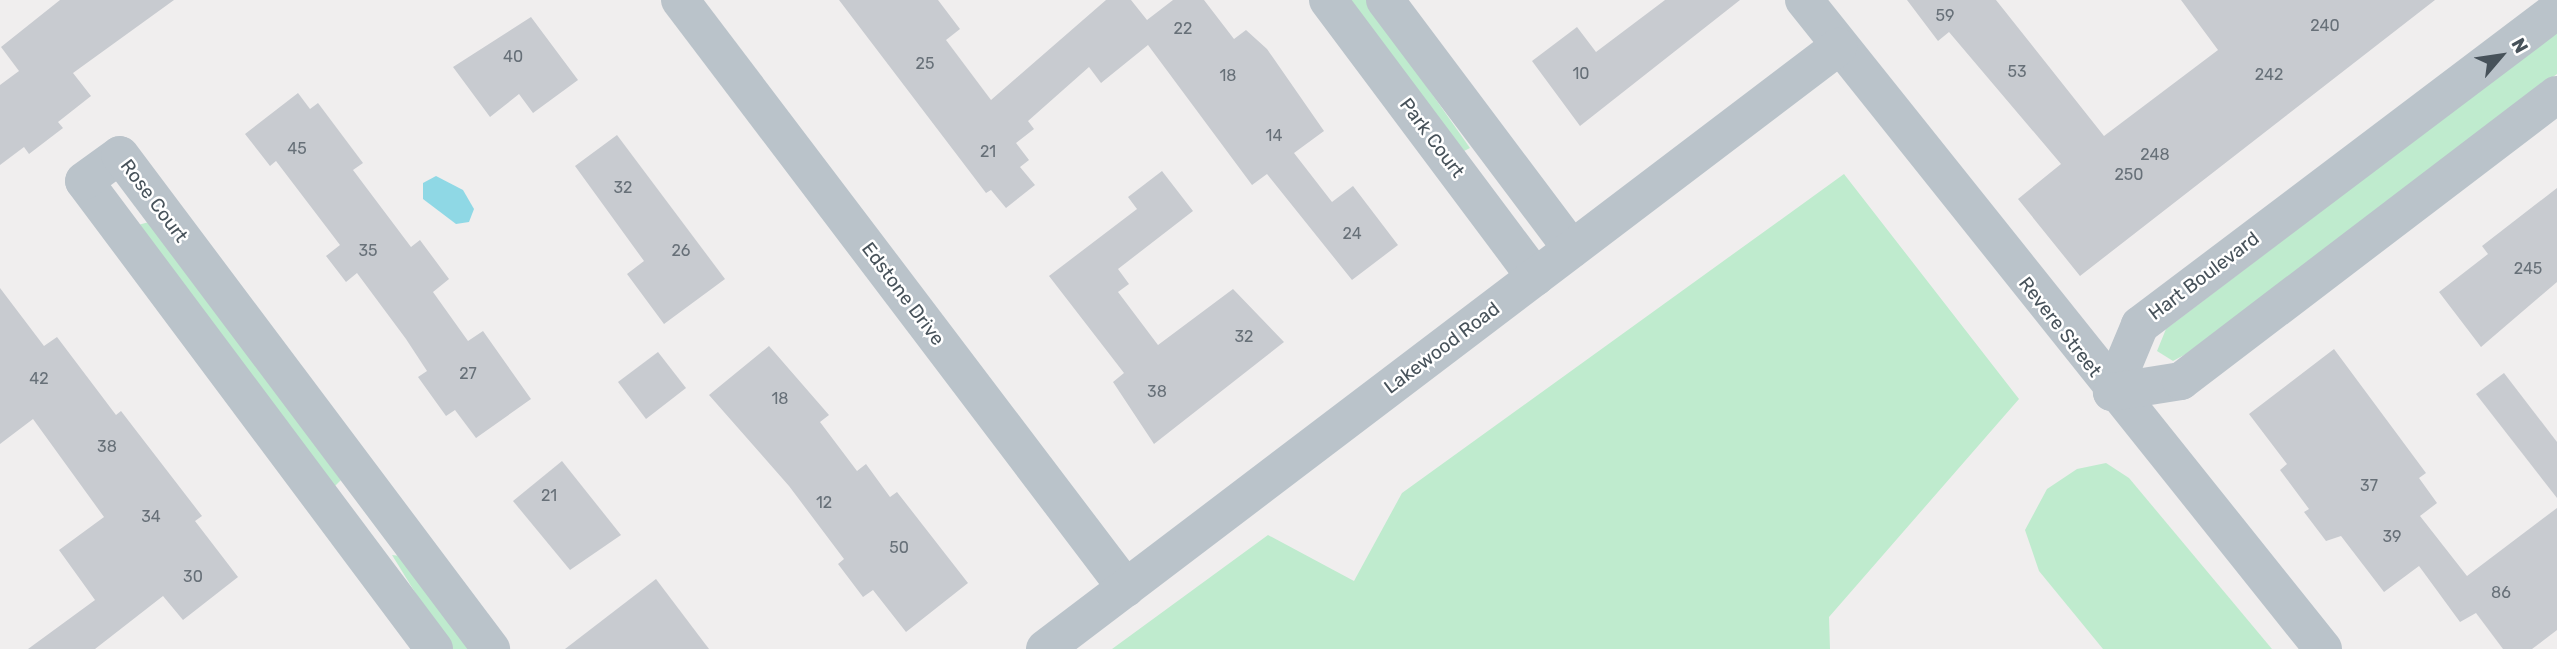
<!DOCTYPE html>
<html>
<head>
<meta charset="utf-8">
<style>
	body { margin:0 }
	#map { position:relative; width:2557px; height:649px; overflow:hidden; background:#f0eeee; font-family:Rubik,sans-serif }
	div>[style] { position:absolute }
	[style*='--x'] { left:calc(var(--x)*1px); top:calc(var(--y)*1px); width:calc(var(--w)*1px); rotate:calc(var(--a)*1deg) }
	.green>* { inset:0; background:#bfebce }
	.water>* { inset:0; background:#8fd8e5 }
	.building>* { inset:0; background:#c8cbd0 }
	.minor>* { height:38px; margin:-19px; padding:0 19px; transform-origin:19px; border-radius:19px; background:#bac3ca }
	span { translate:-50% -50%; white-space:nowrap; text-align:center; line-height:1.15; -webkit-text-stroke:5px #fff; paint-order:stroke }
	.number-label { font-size:16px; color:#677078 }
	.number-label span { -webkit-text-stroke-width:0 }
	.street-label { font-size:19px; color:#47525a }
	.north { position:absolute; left:2466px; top:21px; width:70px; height:70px; -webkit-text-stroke:5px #fff; paint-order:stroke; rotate:61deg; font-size:19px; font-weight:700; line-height:28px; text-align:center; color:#47525a }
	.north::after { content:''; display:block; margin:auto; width:24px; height:32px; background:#47525a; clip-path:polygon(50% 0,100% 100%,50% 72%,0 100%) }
</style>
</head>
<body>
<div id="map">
	<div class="green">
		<div style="clip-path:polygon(1346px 0,1366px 0,1470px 148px,1464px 151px)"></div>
		<div style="clip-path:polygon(2557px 32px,2557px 74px,2186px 354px,2173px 361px,2157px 351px,2166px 329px)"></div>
		<div style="clip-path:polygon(1844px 174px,2019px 399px,1829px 617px,1830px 649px,1112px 649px,1268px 535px,1354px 581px,1402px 493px)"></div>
		<div style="clip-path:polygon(149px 222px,341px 480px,334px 487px,138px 225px)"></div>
		<div style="clip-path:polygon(2106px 463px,2129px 478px,2272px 649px,2103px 649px,2039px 571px,2025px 530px,2047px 489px,2077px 469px)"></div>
		<div style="clip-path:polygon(392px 555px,400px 556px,472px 649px,450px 649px)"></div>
	</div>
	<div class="water">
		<div style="clip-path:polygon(436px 176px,463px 190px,474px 209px,469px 222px,456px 224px,423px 199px,423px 183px)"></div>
	</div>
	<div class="building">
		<div style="clip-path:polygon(60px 0,174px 0,73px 73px,91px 96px,58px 122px,63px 128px,29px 154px,24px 147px,0 165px,0 85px,19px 71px,1px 47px)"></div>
		<div style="clip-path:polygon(839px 0,938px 0,960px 29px,946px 40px,991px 100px,1106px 0,1131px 0,1147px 20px,1173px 0,1204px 0,1234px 39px,1246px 30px,1267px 49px,1324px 131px,1294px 153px,1332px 202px,1353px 186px,1398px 245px,1352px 280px,1267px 174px,1252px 185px,1148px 45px,1101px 83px,1089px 67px,1028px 121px,1034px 129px,1016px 143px,1029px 160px,1020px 167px,1035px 185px,1006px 208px,991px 190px,986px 193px)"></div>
		<div style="clip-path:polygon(1665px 0,1740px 0,1580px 126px,1532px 61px,1577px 27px,1596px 52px)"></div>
		<div style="clip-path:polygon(1907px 0,1996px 0,2104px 136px,2218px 50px,2181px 0,2435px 0,2080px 276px,2018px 199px,2061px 164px,1949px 32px,1938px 41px)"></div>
		<div style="clip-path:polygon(531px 17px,578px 80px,533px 113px,519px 94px,490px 117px,453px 67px)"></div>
		<div style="clip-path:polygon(298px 93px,310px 109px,318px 103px,363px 163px,353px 170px,411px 247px,420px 240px,449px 279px,433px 292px,468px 341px,483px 331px,531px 399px,476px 438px,455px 410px,446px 416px,418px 377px,427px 371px,406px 339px,357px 273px,346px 282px,326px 256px,340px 245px,276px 161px,270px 166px,245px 134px)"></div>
		<div style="clip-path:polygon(617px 135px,725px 279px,664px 324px,627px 274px,644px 261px,575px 166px)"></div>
		<div style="clip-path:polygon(1162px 171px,1193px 211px,1118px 269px,1129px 284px,1118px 292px,1158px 345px,1233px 289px,1284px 342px,1154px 444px,1113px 382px,1124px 373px,1049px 276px,1137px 209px,1128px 197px)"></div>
		<div style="clip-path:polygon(2557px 188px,2557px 282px,2481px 347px,2439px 292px,2488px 254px,2482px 246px)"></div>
		<div style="clip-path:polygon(0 288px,44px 346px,57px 337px,116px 415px,121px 411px,202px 516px,195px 521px,238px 577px,183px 620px,163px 596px,95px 649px,28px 649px,95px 600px,59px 550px,104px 517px,33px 419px,0 444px)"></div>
		<div style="clip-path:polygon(769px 346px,829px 415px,820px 422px,857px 471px,866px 464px,890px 497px,897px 492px,968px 583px,906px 632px,873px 590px,863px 597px,838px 564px,844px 559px,789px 486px,709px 395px)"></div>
		<div style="clip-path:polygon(2334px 349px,2426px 473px,2419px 478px,2437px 503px,2420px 516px,2467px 576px,2557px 508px,2557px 630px,2532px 649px,2503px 649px,2476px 613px,2460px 622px,2419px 566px,2384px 592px,2341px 536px,2326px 541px,2304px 512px,2309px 509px,2280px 470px,2287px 464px,2249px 414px)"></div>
		<div style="clip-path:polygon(658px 352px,686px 388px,646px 419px,618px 382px)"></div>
		<div style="clip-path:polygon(2504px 373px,2557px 442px,2557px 498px,2476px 394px)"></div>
		<div style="clip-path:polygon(562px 461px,621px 535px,570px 570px,513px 501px)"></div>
		<div style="clip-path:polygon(656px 579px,709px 649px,565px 649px)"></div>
	</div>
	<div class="minor">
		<div style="--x:680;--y:0;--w:738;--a:52.82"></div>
		<div style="--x:1328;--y:0;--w:346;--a:53.2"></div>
		<div style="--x:1385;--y:0;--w:311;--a:53.1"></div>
		<div style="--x:1804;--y:0;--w:831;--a:51.35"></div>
		<div style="--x:2557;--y:10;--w:523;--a:142.93"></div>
		<div style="--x:2140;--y:325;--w:73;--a:112.7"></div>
		<div style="--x:2112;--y:392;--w:70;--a:-9.1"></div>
		<div style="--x:2181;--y:381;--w:472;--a:-37.3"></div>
		<div style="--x:434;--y:649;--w:584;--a:-126.79"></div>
		<div style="--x:84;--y:181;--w:44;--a:-35.8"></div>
		<div style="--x:120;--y:155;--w:618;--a:53.09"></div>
		<div style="--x:1045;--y:649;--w:996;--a:-37.2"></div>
	</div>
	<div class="number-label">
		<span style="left:1945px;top:16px">59</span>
		<span style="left:2325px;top:26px">240</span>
		<span style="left:1183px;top:29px">22</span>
		<span style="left:513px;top:57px">40</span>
		<span style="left:925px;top:64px">25</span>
		<span style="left:2017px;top:72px">53</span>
		<span style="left:1581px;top:74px">10</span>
		<span style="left:2269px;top:75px">242</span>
		<span style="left:1228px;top:76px">18</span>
		<span style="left:1274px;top:136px">14</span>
		<span style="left:297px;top:149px">45</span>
		<span style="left:988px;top:152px">21</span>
		<span style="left:2155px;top:155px">248</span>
		<span style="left:2129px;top:175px">250</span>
		<span style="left:623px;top:188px">32</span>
		<span style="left:1352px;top:234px">24</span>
		<span style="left:368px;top:251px">35</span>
		<span style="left:681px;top:251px">26</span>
		<span style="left:2528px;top:269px">245</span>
		<span style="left:1244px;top:337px">32</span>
		<span style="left:468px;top:374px">27</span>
		<span style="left:39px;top:379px">42</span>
		<span style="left:1157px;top:392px">38</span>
		<span style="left:780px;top:399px">18</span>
		<span style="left:107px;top:447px">38</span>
		<span style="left:2369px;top:486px">37</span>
		<span style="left:549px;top:496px">21</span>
		<span style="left:824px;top:503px">12</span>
		<span style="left:151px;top:517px">34</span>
		<span style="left:2392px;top:537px">39</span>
		<span style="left:899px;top:548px">50</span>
		<span style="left:193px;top:577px">30</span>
		<span style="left:2501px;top:593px">86</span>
	</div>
	<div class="street-label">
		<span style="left:1432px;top:138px;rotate:53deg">Park Court</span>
		<span style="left:154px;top:201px;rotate:53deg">Rose Court</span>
		<span style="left:2204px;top:276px;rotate:-37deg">Hart Boulevard</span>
		<span style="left:903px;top:294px;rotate:53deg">Edstone Drive</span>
		<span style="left:2060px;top:327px;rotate:52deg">Revere Street</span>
		<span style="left:1442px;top:348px;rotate:-37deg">Lakewood Road</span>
	</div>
	<div class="north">N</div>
</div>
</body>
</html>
